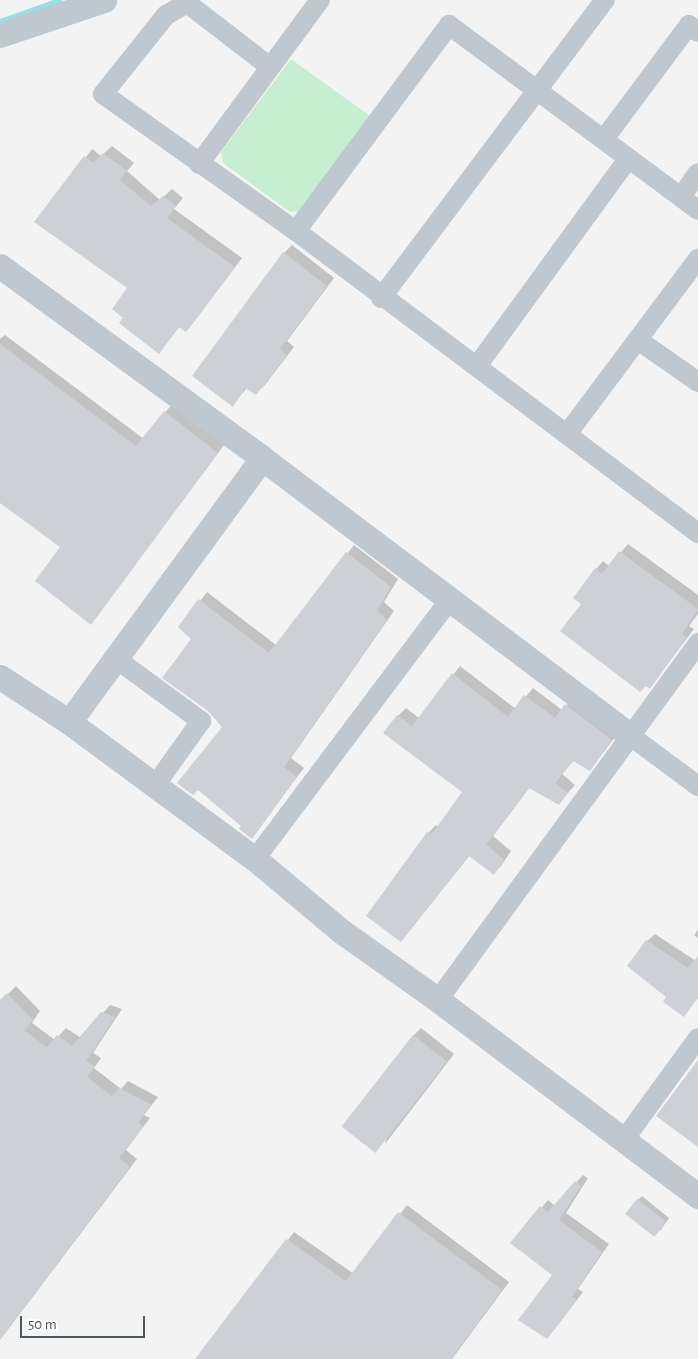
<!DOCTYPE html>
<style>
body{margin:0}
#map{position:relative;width:698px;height:1359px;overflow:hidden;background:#f4f3f3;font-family:"Alegreya Sans",sans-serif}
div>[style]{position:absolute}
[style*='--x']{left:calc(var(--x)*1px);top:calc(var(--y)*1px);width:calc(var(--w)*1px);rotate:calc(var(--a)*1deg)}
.green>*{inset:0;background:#c5efd0}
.shadow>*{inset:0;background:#0003}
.stream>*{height:5px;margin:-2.5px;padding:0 2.5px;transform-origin:2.5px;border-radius:2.5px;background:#94e1e9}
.building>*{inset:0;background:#cdd0d4;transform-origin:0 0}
.minor>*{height:20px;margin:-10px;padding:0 10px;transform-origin:10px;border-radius:10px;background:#bfc8ce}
.tertiary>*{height:25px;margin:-12.5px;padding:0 12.5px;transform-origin:12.5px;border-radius:12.5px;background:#bfc8ce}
span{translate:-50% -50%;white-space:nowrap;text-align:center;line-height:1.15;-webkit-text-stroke:4px #fff;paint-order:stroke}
.scale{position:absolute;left:20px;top:1316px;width:125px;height:22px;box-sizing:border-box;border:2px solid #4b585f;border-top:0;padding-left:6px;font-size:15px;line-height:18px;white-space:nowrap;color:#4b585f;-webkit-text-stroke:4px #fff;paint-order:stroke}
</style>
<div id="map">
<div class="green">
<div style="clip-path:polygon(291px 59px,370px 116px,301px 211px,290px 212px,223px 163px,221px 152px)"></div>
</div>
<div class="shadow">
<div style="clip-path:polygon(112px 146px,134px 163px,127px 171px,160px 200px,172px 189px,183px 198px,174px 209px,242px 258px,193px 323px,186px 331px,180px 326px,159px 352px,125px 318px,129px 288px,36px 221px,92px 149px,101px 156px)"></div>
<div style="clip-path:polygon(292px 245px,334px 278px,287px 341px,294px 347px,264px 386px,256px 393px,247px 388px,232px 405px,284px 253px)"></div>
<div style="clip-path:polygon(5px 335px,144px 439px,172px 404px,224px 445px,91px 624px,62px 546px,0 501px,0 339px)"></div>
<div style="clip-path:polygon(628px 544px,698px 595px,698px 614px,689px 626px,694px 629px,650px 687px,583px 603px,596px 569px,603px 561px,609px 566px)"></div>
<div style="clip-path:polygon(354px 545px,398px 579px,384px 602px,394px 611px,291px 758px,304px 768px,251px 837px,243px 826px,223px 727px,193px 639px,180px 627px,207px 592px,276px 645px)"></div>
<div style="clip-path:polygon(460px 666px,516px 709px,533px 688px,562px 710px,574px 698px,619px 732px,590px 770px,574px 760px,562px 774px,575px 785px,559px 803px,530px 787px,493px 836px,511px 851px,501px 866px,494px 873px,470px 855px,401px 941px,428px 833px,436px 825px,438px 827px,464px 791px,398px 716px,406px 708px,419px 718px)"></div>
<div style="clip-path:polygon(698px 930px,698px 938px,694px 935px)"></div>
<div style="clip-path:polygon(655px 934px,696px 961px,698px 958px,698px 998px,683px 1015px,668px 997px,647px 941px)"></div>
<div style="clip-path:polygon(16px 986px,40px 1011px,32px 1023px,55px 1040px,66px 1028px,81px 1038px,110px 1005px,122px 1009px,93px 1053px,101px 1058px,94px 1068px,121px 1089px,128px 1081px,158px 1097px,144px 1115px,150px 1118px,126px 1150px,137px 1159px,0 1340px,0 1002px)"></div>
<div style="clip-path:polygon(421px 1028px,454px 1054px,385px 1144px,413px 1036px)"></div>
<div style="clip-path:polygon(583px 1175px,588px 1178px,566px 1213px,609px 1244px,578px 1289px,583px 1292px,554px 1330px,554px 1275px,512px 1243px,548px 1200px,555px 1206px)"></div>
<div style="clip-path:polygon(642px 1196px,669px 1218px,660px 1231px,638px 1200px)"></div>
<div style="clip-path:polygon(407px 1205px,509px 1282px,452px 1359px,197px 1359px,294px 1232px,354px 1274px)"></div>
</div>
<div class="stream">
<div style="--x:0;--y:21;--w:63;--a:-19.6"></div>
</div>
<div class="building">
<div style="clip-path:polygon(103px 153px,127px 171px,120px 180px,151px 206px,163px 196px,176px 206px,167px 218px,235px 267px,186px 332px,179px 327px,159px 354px,119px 323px,123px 318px,112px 309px,127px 288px,34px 222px,84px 156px,93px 163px)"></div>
<div style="clip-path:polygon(283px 252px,327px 286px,280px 349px,287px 355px,256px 395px,245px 388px,233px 407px,192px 376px)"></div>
<div style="clip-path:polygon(0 344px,136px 446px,164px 411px,218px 453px,91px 625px,35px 581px,60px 547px,0 503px)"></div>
<div style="clip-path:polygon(619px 551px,698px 609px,682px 634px,687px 637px,650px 689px,646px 686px,640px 692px,560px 631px,581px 604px,573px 598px,595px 568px,602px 574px)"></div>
<div style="clip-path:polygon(346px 552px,391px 587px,377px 610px,387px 620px,284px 767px,297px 777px,252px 839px,239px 829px,241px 826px,198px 790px,193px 795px,177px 783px,222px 727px,208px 711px,162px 678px,191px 639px,178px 627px,198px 599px,269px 653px)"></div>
<div style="clip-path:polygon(452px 673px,508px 717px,524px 695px,555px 718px,565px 704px,612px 740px,590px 771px,573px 761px,555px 783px,568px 793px,559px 805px,529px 788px,486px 844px,504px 860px,494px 875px,469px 856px,401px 942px,366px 916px,427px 832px,431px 835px,462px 792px,383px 733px,397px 715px,412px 726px)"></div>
<div style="clip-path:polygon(646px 940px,688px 968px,698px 956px,698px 997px,684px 1017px,663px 1002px,666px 997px,627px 966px)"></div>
<div style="clip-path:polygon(7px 993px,33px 1020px,25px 1031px,47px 1047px,57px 1035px,72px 1046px,101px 1012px,115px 1017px,86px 1061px,95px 1067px,87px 1077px,112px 1096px,119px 1088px,152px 1105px,138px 1123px,144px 1126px,119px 1158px,130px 1167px,0 1339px,0 1000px)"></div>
<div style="left:413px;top:1035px;width:43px;height:116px;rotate:38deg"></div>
<div style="clip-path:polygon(698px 1060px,698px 1147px,656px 1116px)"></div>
<div style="clip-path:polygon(575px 1181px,581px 1186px,559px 1220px,602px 1252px,572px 1297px,577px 1300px,547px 1339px,518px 1320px,552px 1275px,510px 1243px,540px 1206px,548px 1212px)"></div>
<div style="left:637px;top:1199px;width:37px;height:19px;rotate:38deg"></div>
<div style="clip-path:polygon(398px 1212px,502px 1290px,451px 1359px,195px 1359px,286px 1239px,346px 1281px)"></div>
</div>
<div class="minor">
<div style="--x:270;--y:67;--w:105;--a:-142.4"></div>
<div style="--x:187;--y:3;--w:24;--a:150"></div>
<div style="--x:166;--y:15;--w:101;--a:128.6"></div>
<div style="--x:103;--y:94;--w:237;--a:35.4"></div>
<div style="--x:296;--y:231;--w:503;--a:36.92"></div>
<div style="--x:604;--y:139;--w:142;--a:-53.3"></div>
<div style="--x:689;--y:25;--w:11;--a:38"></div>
<div style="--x:199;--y:164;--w:204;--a:-53.6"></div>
<div style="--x:681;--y:197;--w:29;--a:-55"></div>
<div style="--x:296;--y:231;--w:257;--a:-53.4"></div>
<div style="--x:449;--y:25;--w:310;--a:36.6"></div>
<div style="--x:381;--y:298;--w:373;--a:-53.1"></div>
<div style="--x:638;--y:340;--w:73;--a:35"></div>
<div style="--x:477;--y:366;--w:256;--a:-53.9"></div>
<div style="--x:567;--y:434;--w:219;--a:-53.2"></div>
<div style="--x:115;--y:658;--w:107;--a:36.2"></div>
<div style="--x:201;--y:721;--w:81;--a:125.5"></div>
<div style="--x:632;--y:737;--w:82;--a:36.6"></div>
<div style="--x:255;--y:859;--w:323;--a:-53.1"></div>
<div style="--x:438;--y:1000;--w:442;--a:-53.9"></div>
<div style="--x:623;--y:1141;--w:127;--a:-53.9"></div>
</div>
<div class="tertiary">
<div style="--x:0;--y:35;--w:110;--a:-18.6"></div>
<div style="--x:0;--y:266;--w:325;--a:36.2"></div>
<div style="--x:262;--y:458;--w:463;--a:37"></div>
<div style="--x:0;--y:677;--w:82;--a:33.1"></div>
<div style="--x:69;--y:722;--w:231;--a:36.4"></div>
<div style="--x:255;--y:859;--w:112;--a:39.9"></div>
<div style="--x:341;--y:931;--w:119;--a:35.4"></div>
<div style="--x:438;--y:1000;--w:326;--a:37"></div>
<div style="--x:69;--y:722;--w:327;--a:-53.8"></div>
</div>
<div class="scale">50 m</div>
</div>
